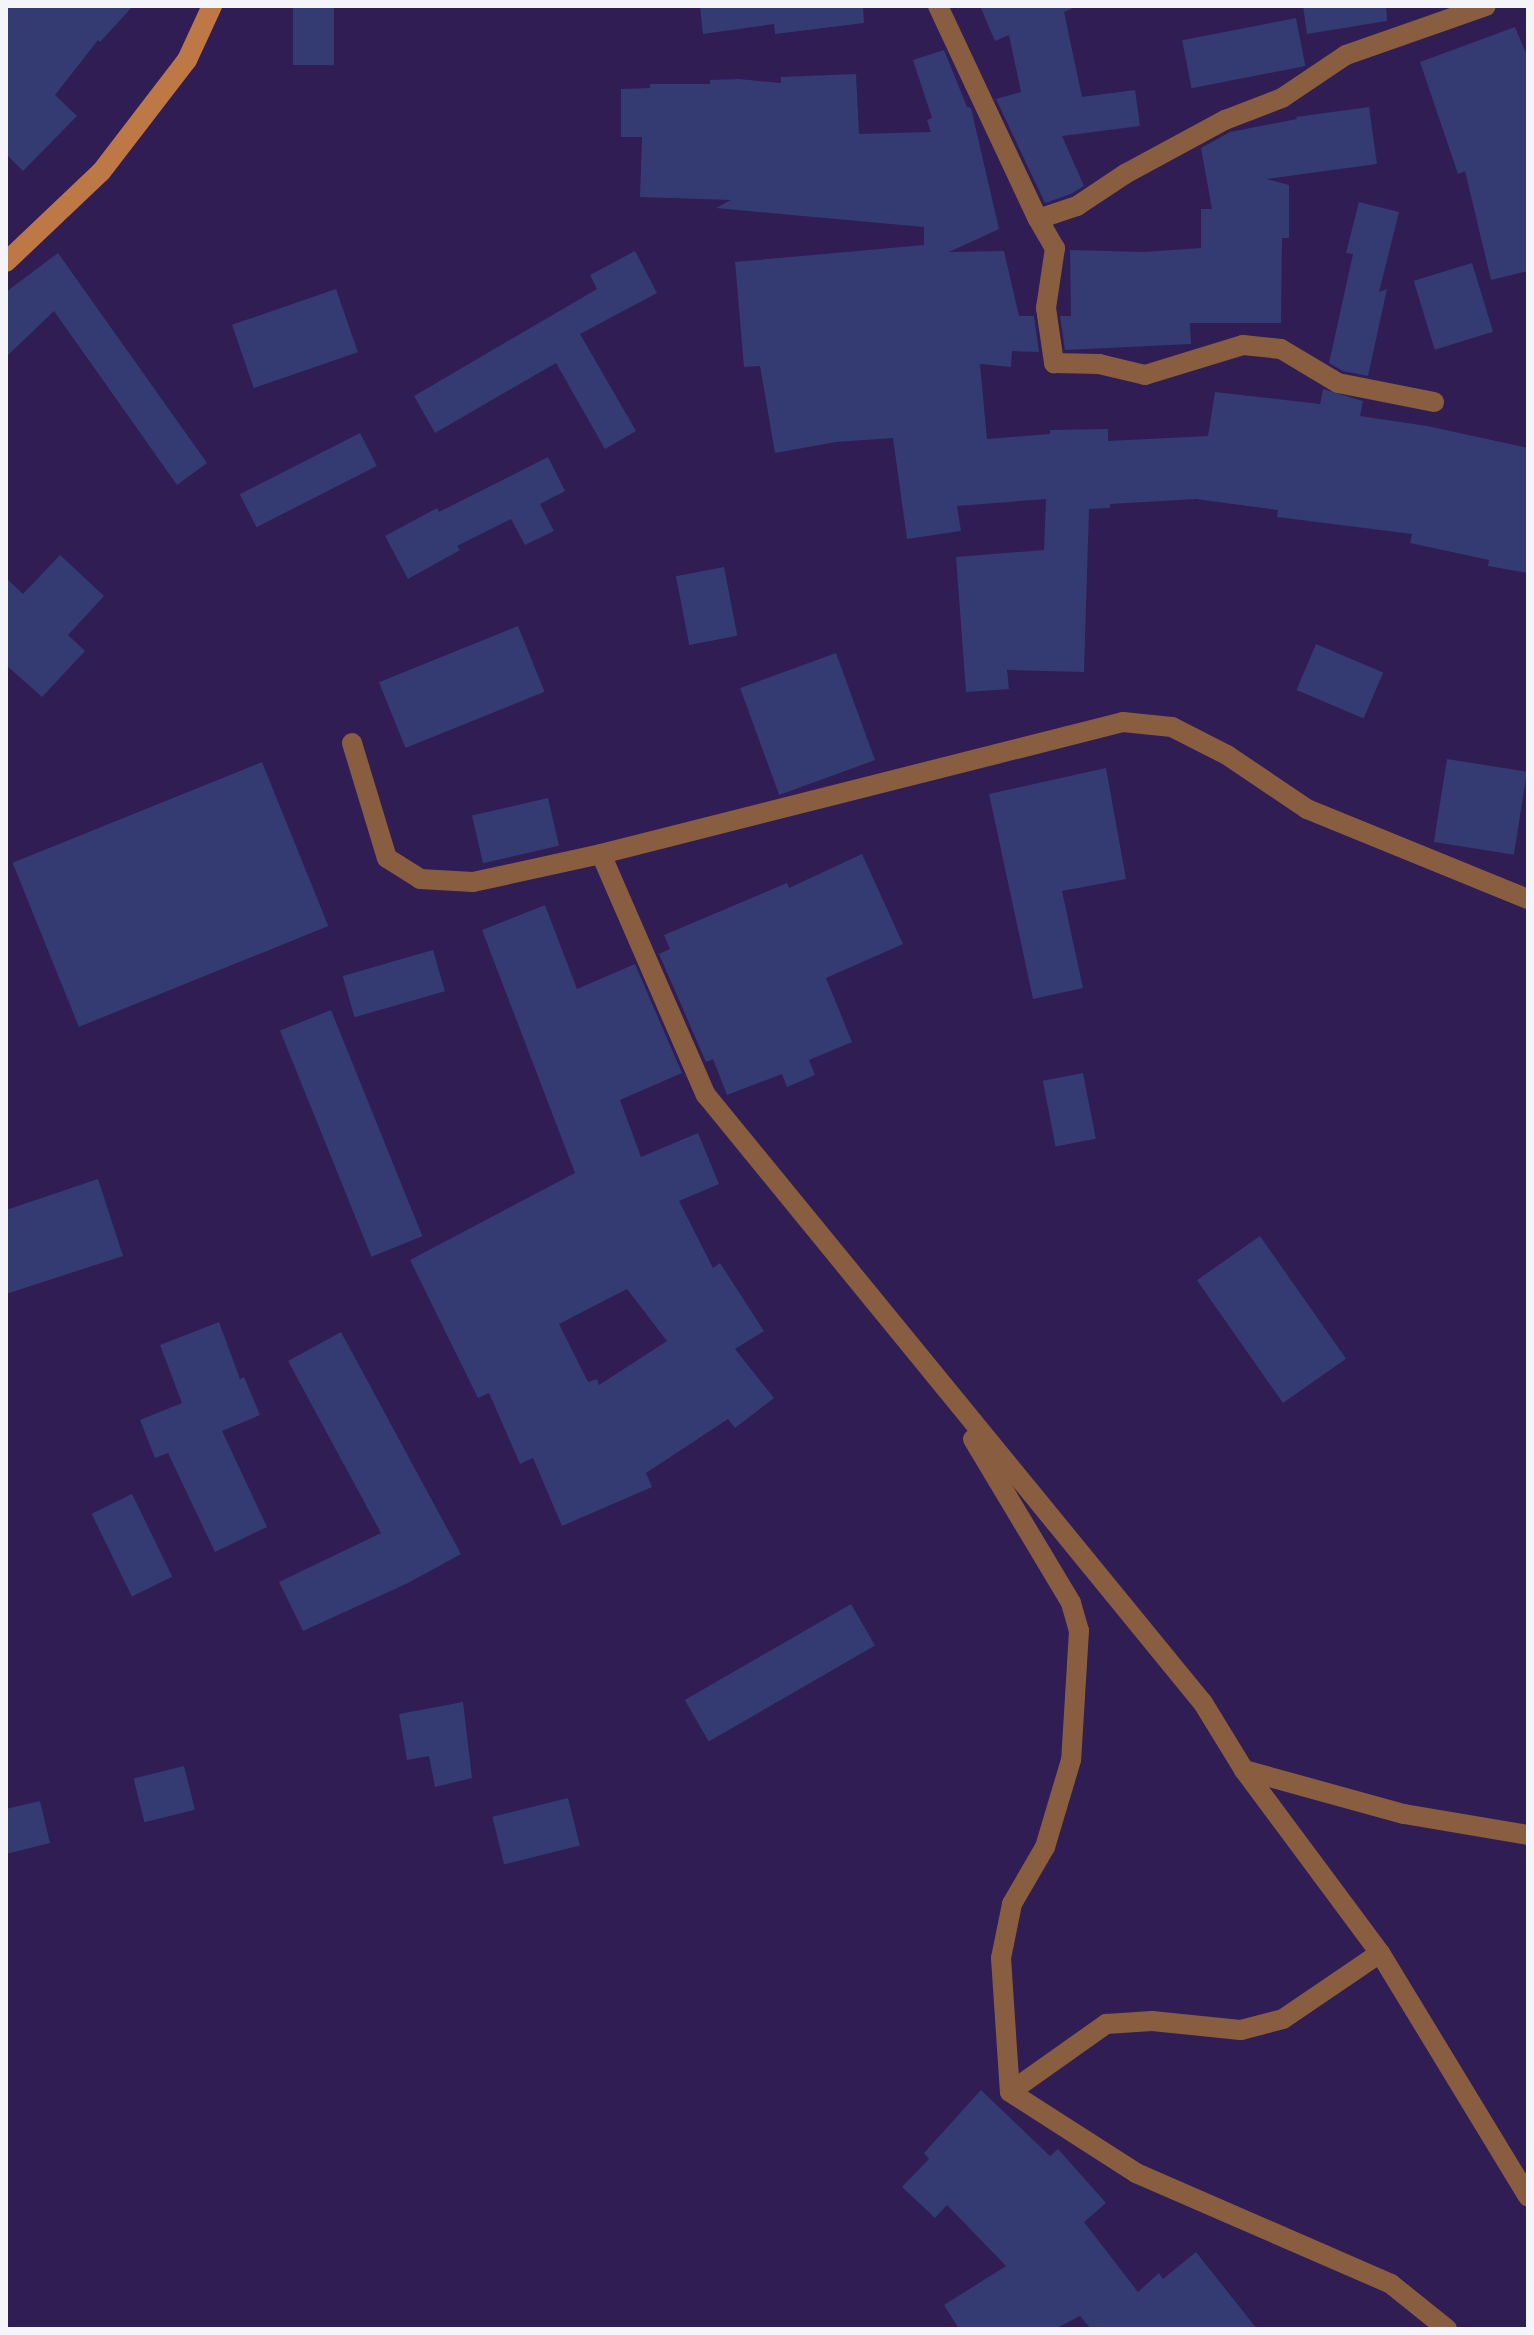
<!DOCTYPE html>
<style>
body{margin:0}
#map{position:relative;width:1534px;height:2335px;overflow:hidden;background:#2f1d53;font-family:"Space Grotesk",sans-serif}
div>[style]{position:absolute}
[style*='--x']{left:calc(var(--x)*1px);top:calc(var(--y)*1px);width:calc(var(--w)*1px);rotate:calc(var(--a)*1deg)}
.building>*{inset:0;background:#333b72;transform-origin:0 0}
.street>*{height:20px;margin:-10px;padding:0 10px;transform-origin:10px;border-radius:10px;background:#895d3f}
.secondary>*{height:20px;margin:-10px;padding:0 10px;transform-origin:10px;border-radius:10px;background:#be7846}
span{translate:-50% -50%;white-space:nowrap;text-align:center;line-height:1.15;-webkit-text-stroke:6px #2f1d53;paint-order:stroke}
.frame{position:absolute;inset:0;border:8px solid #f5f4fb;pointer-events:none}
</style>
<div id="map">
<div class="building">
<div style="clip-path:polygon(6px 6px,133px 6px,100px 42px,98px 40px,55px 95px,77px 116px,23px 171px,6px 154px)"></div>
<div style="left:293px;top:6px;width:41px;height:59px"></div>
<div style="clip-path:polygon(700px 6px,863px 6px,864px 23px,775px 34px,774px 24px,703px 34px)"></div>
<div style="clip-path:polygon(980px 6px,1078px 6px,1064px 12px,1082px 97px,1135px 90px,1140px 126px,1062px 136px,1084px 186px,1071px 194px,1045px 203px,996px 99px,1021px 92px,1009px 35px,995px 41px)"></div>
<div style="clip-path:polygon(1303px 6px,1386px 6px,1387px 21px,1307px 34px)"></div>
<div style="left:1296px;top:18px;width:49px;height:116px;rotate:79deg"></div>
<div style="clip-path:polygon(1515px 27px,1528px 58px,1528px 271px,1491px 280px,1465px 171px,1458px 174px,1420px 62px)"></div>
<div style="clip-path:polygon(944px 50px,967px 107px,971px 108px,999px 229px,949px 252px,1004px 251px,1019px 316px,1034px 316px,1039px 352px,1012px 351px,1011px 367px,980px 364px,987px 439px,1050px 434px,1050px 430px,1108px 429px,1108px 441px,1208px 436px,1215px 392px,1320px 404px,1323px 389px,1363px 401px,1360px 416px,1427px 426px,1528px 448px,1528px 573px,1488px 566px,1489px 560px,1410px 543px,1412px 534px,1277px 517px,1278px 510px,1196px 499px,1110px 504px,1110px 508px,1089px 509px,1084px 672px,1007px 670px,1009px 689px,966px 692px,956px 557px,1044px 550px,1046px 499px,957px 506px,961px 531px,907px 539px,893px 438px,836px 442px,775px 453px,760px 366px,744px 367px,735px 262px,924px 245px,924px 227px,716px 208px,731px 200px,640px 197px,642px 137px,621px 137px,621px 89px,650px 88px,650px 84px,710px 84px,710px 80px,739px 79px,781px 83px,781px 77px,856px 74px,859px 134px,931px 132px,927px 120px,932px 118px,913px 60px)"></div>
<div style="clip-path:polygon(1369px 107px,1377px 164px,1266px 179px,1289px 185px,1289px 238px,1282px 238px,1281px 323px,1190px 323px,1191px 344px,1065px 350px,1060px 316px,1071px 316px,1070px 250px,1144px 252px,1201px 248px,1201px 209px,1212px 209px,1201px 148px,1230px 132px,1297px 119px,1296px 117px)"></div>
<div style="clip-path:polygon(1359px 202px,1399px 212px,1379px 292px,1387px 289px,1368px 376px,1343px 371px,1329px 363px,1353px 254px,1346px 253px)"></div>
<div style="clip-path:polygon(635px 251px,657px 293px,580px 334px,636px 431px,605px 449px,556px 363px,435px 433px,414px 396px,597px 289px,590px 275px)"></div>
<div style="clip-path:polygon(58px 253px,207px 463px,177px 485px,54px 311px,6px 357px,6px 292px)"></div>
<div style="left:1472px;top:263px;width:72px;height:61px;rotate:73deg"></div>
<div style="left:336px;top:289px;width:67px;height:110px;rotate:71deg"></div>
<div style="left:360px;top:433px;width:37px;height:135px;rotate:63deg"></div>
<div style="clip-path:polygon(548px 457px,565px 491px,540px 504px,554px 531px,525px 545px,511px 519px,457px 546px,460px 550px,408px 579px,385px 536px,437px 508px,439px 512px)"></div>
<div style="clip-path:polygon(60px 555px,104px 596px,68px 635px,85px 651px,42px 697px,6px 665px,6px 578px,23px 594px)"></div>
<div style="left:724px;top:567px;width:70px;height:49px;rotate:79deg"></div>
<div style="left:518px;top:626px;width:71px;height:150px;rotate:68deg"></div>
<div style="left:1316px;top:644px;width:73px;height:50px;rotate:23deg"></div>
<div style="left:836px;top:653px;width:114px;height:102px;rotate:70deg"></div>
<div style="left:1447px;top:759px;width:81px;height:84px;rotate:9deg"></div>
<div style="left:262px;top:762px;width:177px;height:269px;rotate:68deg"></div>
<div style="clip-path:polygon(1106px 768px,1126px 879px,1062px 891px,1083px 988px,1033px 999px,989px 794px)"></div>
<div style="left:548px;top:798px;width:49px;height:78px;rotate:77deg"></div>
<div style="clip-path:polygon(862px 854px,903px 944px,826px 978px,852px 1042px,809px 1060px,815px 1075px,787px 1087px,782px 1074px,727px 1095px,713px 1059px,706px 1062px,659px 954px,670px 949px,664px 935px,787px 883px,789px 888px)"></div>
<div style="clip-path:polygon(evenodd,545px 905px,577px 989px,635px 964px,682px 1073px,620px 1100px,641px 1157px,698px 1133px,719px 1184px,679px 1201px,713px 1268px,720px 1263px,764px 1331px,735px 1349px,774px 1398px,735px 1428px,728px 1419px,646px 1473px,652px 1487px,562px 1526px,533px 1458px,520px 1464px,489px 1393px,478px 1398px,410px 1260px,575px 1173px,482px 930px,545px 905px,627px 1289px,667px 1341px,599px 1385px,597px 1379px,588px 1382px,559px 1324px,627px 1289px)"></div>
<div style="left:433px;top:950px;width:43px;height:94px;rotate:74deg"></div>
<div style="left:331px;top:1010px;width:244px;height:55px;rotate:68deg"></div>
<div style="left:1083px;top:1073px;width:67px;height:41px;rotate:79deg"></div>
<div style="clip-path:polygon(98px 1179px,123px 1256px,6px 1294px,6px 1210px)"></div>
<div style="left:1260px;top:1236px;width:150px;height:77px;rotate:55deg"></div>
<div style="clip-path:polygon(219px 1322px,240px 1379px,244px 1377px,260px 1415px,222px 1431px,267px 1527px,215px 1552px,168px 1453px,155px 1458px,140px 1420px,182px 1403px,160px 1345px)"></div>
<div style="clip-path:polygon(341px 1332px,461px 1554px,408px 1583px,303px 1631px,279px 1582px,381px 1533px,288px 1361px)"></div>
<div style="left:132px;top:1494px;width:92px;height:45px;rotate:64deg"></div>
<div style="left:851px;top:1604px;width:48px;height:192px;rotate:60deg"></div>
<div style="clip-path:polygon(463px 1702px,472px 1778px,435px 1787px,429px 1756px,407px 1760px,399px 1714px)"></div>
<div style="left:184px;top:1766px;width:45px;height:52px;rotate:76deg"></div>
<div style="left:568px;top:1798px;width:49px;height:78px;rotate:76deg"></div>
<div style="clip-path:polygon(40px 1801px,50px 1843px,6px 1854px,6px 1809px)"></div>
<div style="clip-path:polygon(981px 2090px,1050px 2156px,1058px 2149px,1106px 2203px,1084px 2222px,1138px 2292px,1159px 2273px,1163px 2279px,1196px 2252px,1257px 2329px,1091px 2329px,1080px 2316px,1055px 2329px,959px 2329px,944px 2305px,1006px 2266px,947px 2205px,935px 2218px,902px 2187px,929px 2159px,924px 2153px)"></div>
</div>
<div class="street">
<div style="--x:938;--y:6;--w:235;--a:64.9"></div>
<div style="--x:1038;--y:219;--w:34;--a:60"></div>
<div style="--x:1055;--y:248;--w:61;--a:98.5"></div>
<div style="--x:1046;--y:308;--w:56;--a:81.7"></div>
<div style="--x:1054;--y:363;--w:45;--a:1.3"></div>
<div style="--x:1099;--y:364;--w:47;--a:13.4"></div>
<div style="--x:1145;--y:375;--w:102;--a:-17"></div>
<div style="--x:1243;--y:345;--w:38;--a:6"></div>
<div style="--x:1281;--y:349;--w:66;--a:30.8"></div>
<div style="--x:1338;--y:383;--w:98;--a:11.2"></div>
<div style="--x:1038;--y:219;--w:41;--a:-18.4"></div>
<div style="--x:1077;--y:206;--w:58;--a:-33.7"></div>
<div style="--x:1125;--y:174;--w:114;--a:-28.4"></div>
<div style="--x:1225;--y:120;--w:61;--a:-21.1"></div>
<div style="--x:1282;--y:98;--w:77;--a:-33.9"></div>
<div style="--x:1346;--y:55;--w:148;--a:-19.3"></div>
<div style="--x:352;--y:743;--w:120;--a:73.1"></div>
<div style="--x:387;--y:858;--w:39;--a:32"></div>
<div style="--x:420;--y:879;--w:53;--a:3.2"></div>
<div style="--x:473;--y:882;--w:131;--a:-12.3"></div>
<div style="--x:601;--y:854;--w:538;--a:-14.19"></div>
<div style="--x:1123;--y:722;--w:49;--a:5.8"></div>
<div style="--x:1172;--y:727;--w:62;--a:27"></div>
<div style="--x:1227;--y:755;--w:97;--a:34"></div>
<div style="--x:1307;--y:809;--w:239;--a:22.2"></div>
<div style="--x:601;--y:854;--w:263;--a:66.5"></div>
<div style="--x:706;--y:1095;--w:785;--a:50.74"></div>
<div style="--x:1203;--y:1703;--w:79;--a:58.5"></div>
<div style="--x:1244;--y:1770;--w:228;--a:53.4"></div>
<div style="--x:1380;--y:1953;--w:285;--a:58.7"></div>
<div style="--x:973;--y:1439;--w:191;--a:59.1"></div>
<div style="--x:1071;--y:1603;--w:29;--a:74"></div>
<div style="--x:1079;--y:1631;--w:129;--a:93.5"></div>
<div style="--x:1071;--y:1760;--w:91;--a:106.6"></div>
<div style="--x:1045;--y:1847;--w:66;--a:120.1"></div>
<div style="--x:1012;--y:1904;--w:55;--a:101.5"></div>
<div style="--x:1001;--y:1958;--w:134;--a:86.2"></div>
<div style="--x:1244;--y:1770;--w:166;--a:15.4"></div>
<div style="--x:1404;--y:1814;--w:126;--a:9.6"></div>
<div style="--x:1010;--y:2092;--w:150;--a:32.7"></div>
<div style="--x:1136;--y:2173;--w:278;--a:23.5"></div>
<div style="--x:1391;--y:2284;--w:72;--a:38.8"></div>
<div style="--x:1010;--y:2092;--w:118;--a:-35.3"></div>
<div style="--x:1106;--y:2024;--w:46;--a:-3.7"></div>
<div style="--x:1152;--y:2021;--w:89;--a:5.8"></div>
<div style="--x:1241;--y:2030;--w:43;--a:-14.7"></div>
<div style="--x:1283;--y:2019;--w:117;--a:-34.2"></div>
</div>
<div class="secondary">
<div style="--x:6;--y:262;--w:131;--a:-43.5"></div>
<div style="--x:101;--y:172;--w:141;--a:-52.5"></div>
<div style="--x:187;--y:60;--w:60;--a:-65.2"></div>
</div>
<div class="frame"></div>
</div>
